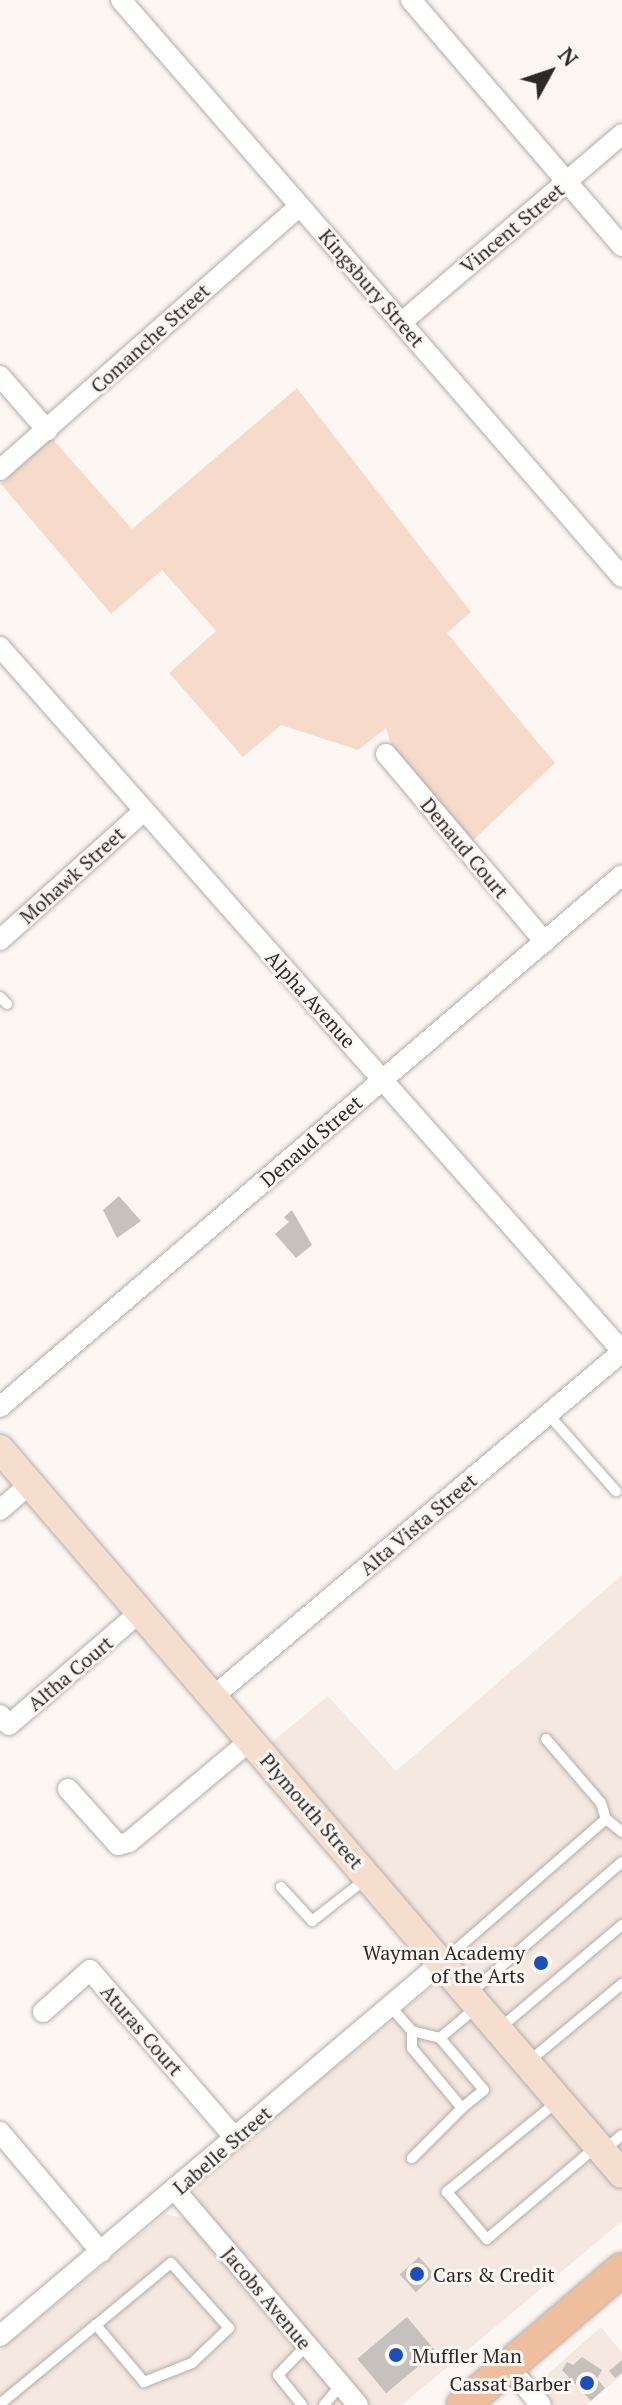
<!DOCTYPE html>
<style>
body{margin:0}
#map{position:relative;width:622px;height:2405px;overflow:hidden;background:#fdf7f3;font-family:"PT Serif",serif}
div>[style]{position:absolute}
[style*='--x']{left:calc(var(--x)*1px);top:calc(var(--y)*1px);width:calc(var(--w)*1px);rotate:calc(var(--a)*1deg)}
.built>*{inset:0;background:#f5e8e0}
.green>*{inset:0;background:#f6dbcb}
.building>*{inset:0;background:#c7c1be;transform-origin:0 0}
.roads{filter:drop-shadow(0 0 2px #b3adaa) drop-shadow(0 0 2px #b3adaa)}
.lane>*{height:10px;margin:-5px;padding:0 5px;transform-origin:5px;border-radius:5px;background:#fff}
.street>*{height:20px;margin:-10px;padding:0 10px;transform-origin:10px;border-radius:10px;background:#fff}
.secondary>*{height:28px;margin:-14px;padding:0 14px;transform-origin:14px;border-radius:14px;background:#f6decf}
.primary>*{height:32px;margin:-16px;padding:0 16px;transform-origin:16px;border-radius:16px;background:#eebe9e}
.dots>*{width:22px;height:22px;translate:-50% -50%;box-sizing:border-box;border:4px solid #fdf7f3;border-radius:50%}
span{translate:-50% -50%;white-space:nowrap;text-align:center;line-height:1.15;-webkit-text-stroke:6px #fdf7f3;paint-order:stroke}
.street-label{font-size:20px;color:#2c2a29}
.poi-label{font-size:20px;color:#2c2a29}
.right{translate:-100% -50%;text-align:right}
.left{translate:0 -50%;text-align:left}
.north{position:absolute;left:510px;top:32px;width:80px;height:80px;-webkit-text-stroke:6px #fdf7f3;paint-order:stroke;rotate:50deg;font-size:22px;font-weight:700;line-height:32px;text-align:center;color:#2c2a29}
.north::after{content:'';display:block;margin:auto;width:28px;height:36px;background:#2c2a29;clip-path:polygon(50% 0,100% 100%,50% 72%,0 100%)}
</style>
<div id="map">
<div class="built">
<div style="clip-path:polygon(622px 1575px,622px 2155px,272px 1742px,328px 1696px,396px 1771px)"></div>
<div style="clip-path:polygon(439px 1981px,617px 2181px,622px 2188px,622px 2221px,402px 2405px,365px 2405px,193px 2196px,193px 2186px)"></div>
<div style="clip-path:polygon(165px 2214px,188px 2219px,345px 2405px,0 2405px,0 2350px)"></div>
<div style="clip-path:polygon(601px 2327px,622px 2353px,622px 2375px,586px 2405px,552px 2405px,541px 2380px)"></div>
</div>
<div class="green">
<div style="clip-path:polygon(297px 388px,471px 612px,447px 633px,555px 763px,469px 844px,392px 748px,386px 728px,358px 750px,281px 725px,243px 757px,169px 673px,216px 631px,162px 570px,111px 614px,1px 484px,50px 436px,132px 529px)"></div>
</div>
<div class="building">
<div style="clip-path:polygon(119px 1196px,141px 1221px,117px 1238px,103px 1210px)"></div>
<div style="clip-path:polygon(292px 1210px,312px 1245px,296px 1258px,275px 1234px,289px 1222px,284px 1217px)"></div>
<div style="left:419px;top:2257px;width:24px;height:26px;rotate:48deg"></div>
<div style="left:407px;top:2317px;width:45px;height:65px;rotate:50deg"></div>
<div style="clip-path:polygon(582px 2357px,602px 2370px,597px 2379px,605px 2388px,591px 2401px,562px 2370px,567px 2362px,573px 2365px)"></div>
<div style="clip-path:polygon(622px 2360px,622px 2373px,615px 2378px,609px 2371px)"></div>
</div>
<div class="roads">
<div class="lane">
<div style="--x:0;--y:997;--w:10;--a:45"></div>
<div style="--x:548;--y:1414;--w:103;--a:48.6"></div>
<div style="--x:546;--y:1739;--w:84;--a:49.3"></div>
<div style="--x:601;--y:1803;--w:17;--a:73"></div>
<div style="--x:281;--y:1887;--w:46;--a:47.6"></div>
<div style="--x:312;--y:1921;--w:70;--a:-38"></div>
<div style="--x:442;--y:1962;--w:218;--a:-41.1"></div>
<div style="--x:606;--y:1819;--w:21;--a:39"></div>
<div style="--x:469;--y:1994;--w:202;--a:-40.8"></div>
<div style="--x:391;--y:2007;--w:32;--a:49"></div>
<div style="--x:412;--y:2031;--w:29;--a:14"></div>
<div style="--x:440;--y:2038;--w:48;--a:-40"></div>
<div style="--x:500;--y:2028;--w:160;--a:-40.2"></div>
<div style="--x:412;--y:2031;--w:17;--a:90"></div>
<div style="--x:412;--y:2048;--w:78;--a:50.2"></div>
<div style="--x:462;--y:2108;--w:71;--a:135"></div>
<div style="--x:440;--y:2038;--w:68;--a:49.8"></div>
<div style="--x:484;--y:2090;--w:28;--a:141"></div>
<div style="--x:528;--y:2062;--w:122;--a:-39.7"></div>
<div style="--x:558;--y:2101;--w:144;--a:140.7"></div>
<div style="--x:447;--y:2192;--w:62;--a:49.6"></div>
<div style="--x:487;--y:2239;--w:143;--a:-40.2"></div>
<div style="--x:604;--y:2150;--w:23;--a:-40"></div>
<div style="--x:0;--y:2404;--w:124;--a:-39.5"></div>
<div style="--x:96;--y:2325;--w:97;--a:-39.6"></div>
<div style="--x:171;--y:2263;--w:87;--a:48.3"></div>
<div style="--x:229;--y:2328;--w:51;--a:136.6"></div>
<div style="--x:192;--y:2363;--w:52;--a:158.4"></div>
<div style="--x:144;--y:2382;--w:75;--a:-130.1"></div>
<div style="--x:302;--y:2405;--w:38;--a:-129"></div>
<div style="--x:278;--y:2375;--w:42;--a:-46"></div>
<div style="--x:324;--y:2405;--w:26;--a:-50"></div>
</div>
<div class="street">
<div style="--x:121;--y:0;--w:764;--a:49.03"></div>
<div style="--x:411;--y:0;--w:324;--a:49.4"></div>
<div style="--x:402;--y:322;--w:289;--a:-40.5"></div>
<div style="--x:0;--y:376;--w:72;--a:49"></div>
<div style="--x:0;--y:470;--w:399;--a:-41.4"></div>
<div style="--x:0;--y:647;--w:939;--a:48.54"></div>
<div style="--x:386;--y:754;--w:246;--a:49.8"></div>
<div style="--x:0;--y:940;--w:193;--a:-41.9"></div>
<div style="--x:0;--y:1407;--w:818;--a:-40.54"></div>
<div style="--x:0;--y:1510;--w:40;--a:-41"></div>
<div style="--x:214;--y:1696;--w:534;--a:-40.14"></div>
<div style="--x:0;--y:1715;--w:13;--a:48"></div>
<div style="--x:9;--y:1725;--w:173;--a:-40.8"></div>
<div style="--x:68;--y:1789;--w:75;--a:48.2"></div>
<div style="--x:118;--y:1845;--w:11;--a:-15"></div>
<div style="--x:129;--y:1842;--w:159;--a:-39.9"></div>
<div style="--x:43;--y:2012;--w:63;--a:-41.8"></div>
<div style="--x:90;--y:1970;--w:222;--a:49.2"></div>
<div style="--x:0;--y:2132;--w:157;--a:49.9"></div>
<div style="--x:175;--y:2190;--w:282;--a:49.6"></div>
<div style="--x:0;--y:2336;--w:579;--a:-40.24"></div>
<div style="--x:508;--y:2366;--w:51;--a:49.8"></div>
</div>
<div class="secondary">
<div style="--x:0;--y:1449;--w:955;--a:49.37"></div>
</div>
<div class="primary">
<div style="--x:463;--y:2405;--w:209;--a:-40.5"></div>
</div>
</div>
<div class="dots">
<div style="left:541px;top:1963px;background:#1d4fbc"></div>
<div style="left:417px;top:2274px;background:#1d4fbc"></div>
<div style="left:396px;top:2355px;background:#1d4fbc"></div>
<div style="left:587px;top:2383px;background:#1d4fbc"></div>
</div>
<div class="street-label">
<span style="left:512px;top:228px;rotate:-40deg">Vincent Street</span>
<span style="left:372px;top:288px;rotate:49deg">Kingsbury Street</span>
<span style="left:150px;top:338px;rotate:-42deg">Comanche Street</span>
<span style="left:465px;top:848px;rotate:50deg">Denaud Court</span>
<span style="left:72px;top:875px;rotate:-42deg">Mohawk Street</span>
<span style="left:311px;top:999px;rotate:48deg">Alpha Avenue</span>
<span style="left:311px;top:1141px;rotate:-41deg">Denaud Street</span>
<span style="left:418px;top:1524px;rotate:-40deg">Alta Vista Street</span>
<span style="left:70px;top:1673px;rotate:-40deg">Altha Court</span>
<span style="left:312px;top:1811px;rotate:49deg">Plymouth Street</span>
<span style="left:142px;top:2030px;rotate:49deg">Aturas Court</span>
<span style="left:222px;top:2150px;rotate:-41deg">Labelle Street</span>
<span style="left:267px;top:2298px;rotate:50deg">Jacobs Avenue</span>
</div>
<div class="poi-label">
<span class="right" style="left:525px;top:1964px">Wayman Academy<br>of the Arts</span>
<span class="left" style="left:433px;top:2274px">Cars &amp; Credit</span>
<span class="left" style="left:412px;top:2355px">Muffler Man</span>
<span class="right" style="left:571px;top:2383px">Cassat Barber</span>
</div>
<div class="north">N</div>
</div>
